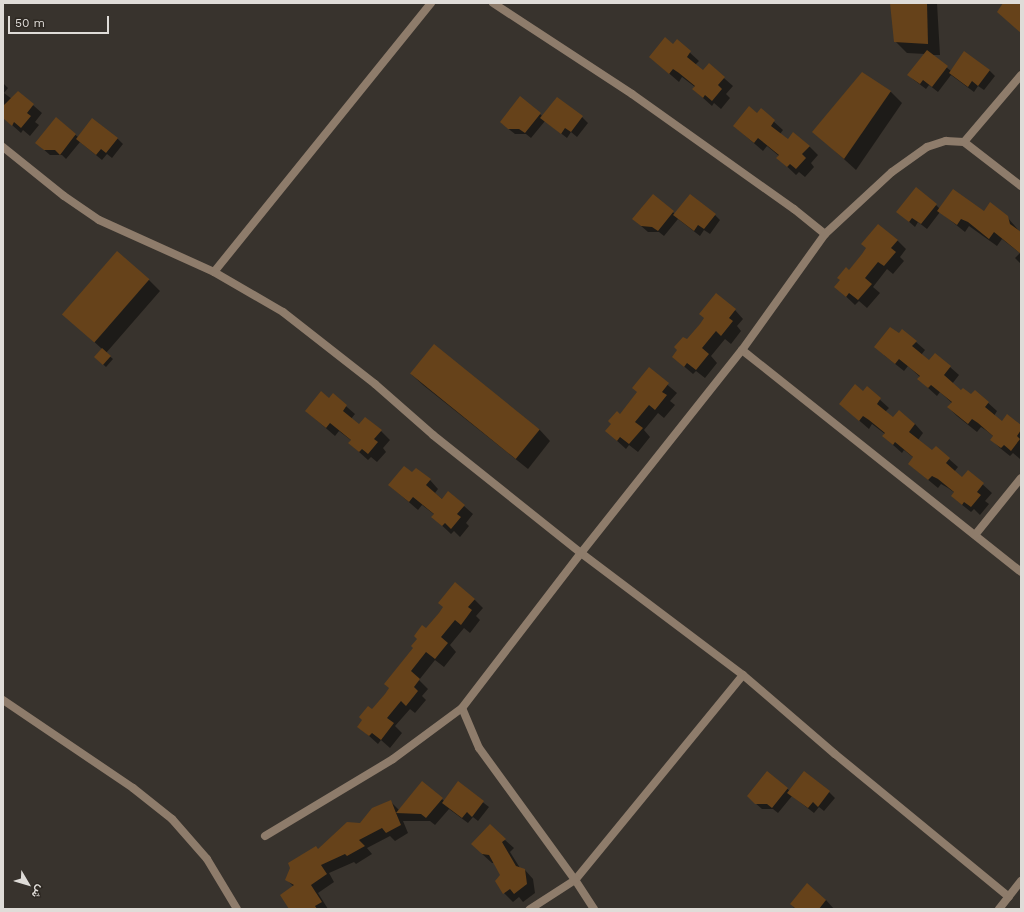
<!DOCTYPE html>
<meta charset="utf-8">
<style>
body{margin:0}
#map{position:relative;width:1024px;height:912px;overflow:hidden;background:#38332d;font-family:"Work Sans",Vazirmatn,sans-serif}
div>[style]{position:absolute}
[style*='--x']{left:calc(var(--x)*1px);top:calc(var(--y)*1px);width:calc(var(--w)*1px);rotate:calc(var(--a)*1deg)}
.shadow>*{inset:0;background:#0007}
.building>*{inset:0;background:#66421a;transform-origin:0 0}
.minor>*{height:8px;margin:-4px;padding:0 4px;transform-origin:4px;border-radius:4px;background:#8e7c6b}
.tertiary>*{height:8px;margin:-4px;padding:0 4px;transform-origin:4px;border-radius:4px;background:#8e7c6b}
span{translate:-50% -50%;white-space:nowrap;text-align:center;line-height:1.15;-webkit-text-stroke:3.5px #2e2923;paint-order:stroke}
.frame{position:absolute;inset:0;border:4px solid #dfdcd8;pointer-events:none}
.north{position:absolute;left:8px;top:864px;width:40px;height:40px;-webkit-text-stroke:3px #2e2923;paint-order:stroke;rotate:128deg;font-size:11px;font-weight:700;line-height:16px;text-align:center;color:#dfdcd8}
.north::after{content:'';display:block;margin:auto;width:14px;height:18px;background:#dfdcd8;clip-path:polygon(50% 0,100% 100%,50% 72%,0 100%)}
.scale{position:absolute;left:8px;top:16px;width:101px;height:18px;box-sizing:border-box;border:2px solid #dfdcd8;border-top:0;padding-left:5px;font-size:12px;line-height:14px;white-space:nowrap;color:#dfdcd8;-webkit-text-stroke:3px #2e2923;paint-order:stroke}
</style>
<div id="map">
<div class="shadow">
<div style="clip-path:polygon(891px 3px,937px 3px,940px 55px,931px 55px,951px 71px,989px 70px,995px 76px,984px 90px,978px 86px,974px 92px,951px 75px,938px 92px,929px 85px,926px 89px,914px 80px,909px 75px,925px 54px,907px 53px,895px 41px)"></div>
<div style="clip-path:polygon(677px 41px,699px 61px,695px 65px,703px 72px,709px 65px,733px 86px,726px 94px,730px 98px,721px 109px,714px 103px,712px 106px,693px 89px,695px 87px,682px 77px,679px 82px,650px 57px,673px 45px)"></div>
<div style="clip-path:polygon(3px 83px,8px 88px,4px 93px,12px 99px,18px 92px,42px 113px,35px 122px,39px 125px,30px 136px,23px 130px,21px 133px,3px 117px)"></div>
<div style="clip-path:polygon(890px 91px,902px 103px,856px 170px,814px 132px)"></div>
<div style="clip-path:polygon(761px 110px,783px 130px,780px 134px,788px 141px,809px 146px,818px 155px,811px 163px,814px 167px,805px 177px,799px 172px,796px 175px,778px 158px,779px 156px,767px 146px,763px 151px,734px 126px,757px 114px)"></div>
<div style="clip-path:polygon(540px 114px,543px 117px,582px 117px,588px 123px,577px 137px,571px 132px,567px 138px,545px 121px,531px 138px,526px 134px,515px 134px,506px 127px)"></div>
<div style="clip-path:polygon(56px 119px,78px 137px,117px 138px,123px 144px,112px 158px,107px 154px,102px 160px,80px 142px,66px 159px,62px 155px,50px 155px,42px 148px)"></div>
<div style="clip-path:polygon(653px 195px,675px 214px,715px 215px,720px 220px,710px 234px,704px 230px,700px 236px,678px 219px,664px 236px,659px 232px,648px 232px,633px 219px)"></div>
<div style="clip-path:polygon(936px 205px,940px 209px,984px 212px,1007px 217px,1021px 233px,1021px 264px,1015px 258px,1020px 253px,1002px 239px,997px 246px,969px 226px,965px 232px,940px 212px,927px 229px,918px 222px,915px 227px,898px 212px)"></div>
<div style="clip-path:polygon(897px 240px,906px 249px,900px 257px,904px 261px,893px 274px,887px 269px,873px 287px,880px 293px,867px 308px,859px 301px,855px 305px,836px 287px,867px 249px)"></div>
<div style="clip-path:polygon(148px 279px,160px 291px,106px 353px,113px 359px,106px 367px,95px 357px,102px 349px,64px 314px)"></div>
<div style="clip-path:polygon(735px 310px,743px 319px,737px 326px,741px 331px,731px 344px,725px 339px,711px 356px,717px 363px,705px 378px,696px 371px,693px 374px,673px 357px,687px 341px)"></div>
<div style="clip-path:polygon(899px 335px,916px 342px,925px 350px,921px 355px,929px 361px,950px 367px,959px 375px,952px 384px,962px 391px,972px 396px,975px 391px,997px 411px,994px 416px,1002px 422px,1021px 426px,1020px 459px,1013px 453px,1010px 456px,1000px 448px,992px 440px,994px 437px,987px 431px,981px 427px,977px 432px,957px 416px,948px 407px,952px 403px,940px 392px,937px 396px,927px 387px,920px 377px,908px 366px,904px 371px,884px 355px)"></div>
<div style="clip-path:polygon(649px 369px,677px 393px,670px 401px,675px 405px,664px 418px,658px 413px,644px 430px,650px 437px,638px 452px,629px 445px,626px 449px,615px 439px,620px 415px,638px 392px)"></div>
<div style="clip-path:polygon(411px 374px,539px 429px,550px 441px,528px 469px,423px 385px)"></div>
<div style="clip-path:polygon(867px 388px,889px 408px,885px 412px,893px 419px,915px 424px,923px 433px,918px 440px,932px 452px,949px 459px,958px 467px,954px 472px,962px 478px,968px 471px,992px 493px,985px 501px,989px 504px,980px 515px,974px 509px,971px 512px,961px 504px,952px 496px,955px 493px,948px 488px,941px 484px,938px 488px,909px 464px,914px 458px,904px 450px,902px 453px,883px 436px,885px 434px,872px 424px,869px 429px,840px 404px,863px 392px)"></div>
<div style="clip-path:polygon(333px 395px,355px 414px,351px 419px,360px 426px,381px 431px,390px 440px,383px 448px,386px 452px,377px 462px,371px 457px,368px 460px,349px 443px,352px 441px,339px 431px,335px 436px,306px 411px,329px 399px)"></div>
<div style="clip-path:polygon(412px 473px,430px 480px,438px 489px,435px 493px,443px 500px,464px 506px,473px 514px,466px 523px,469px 526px,460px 537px,454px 531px,451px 534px,433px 517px,435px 515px,422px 505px,418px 510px,389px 485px)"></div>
<div style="clip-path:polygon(474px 599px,483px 608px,476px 616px,480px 620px,470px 633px,464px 628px,450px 645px,456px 652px,444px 667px,435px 660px,419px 680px,428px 689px,422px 696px,426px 700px,415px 713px,410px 709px,395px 726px,402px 733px,390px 748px,381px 740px,378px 744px,358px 726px,386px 694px,426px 630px)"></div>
<div style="clip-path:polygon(767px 772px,790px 791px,829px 792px,835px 798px,824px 811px,819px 807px,814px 813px,792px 796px,778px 813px,773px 809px,762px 809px,754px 802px)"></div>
<div style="clip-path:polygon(458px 783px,489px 807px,478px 821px,473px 817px,468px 823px,449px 809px,435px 825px,430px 821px,403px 821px,408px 833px,395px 841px,390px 836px,367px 848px,372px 854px,356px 864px,354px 862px,329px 873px,334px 882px,318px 893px,328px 909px,290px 909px,294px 887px,287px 880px,319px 850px,361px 824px,390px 801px,399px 810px,442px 799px,444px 801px)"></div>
<div style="clip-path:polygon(505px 840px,514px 848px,510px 852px,520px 868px,525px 870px,533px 879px,535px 893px,523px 902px,519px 897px,513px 902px,504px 893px,501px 875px,494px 863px,492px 863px,481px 853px)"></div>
<div style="clip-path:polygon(826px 900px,834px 909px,795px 909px,791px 904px)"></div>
</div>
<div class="building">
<div style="clip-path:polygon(890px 3px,927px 3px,928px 44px,894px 42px)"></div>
<div style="clip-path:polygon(1003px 3px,1021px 3px,1021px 33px,997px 12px)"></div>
<div style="clip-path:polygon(665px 37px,673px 44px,677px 39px,691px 51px,687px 57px,703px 70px,709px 63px,725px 77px,718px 85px,722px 89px,712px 101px,705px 95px,703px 98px,692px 89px,695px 86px,679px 73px,673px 69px,669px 74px,649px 57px)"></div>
<div style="clip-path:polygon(927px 50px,948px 66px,932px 87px,923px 80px,920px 84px,907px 75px)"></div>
<div style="clip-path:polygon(964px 51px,990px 70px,978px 86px,972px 81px,968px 87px,949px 73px)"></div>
<div style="clip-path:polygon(862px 72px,891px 91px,844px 159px,812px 132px)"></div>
<div style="clip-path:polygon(18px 91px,34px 104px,27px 113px,31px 116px,21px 128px,14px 122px,12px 126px,3px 118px,3px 106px)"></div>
<div style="clip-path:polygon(520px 96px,541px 113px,525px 133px,519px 129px,508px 129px,500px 122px)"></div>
<div style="clip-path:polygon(557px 97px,583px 116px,571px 132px,565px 128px,561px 134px,540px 118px)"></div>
<div style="clip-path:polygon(749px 106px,757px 113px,761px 108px,775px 120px,771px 126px,788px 139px,793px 132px,810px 146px,802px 154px,806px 158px,796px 169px,790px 164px,787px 167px,776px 158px,779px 155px,758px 138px,754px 143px,733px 126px)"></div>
<div style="clip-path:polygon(56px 117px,76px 134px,60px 155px,55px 150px,44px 150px,35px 143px)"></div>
<div style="clip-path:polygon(92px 118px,118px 138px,106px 153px,101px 149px,96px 155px,76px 139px)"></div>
<div style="clip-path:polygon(916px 187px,937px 204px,921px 224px,912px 218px,909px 222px,896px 212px)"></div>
<div style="clip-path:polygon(953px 189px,984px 211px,990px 202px,1008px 216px,1010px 224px,1021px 232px,1021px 254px,994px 232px,989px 239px,968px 222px,961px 219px,957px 225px,937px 211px)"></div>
<div style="clip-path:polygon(653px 194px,674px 211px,658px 231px,652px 227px,641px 226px,632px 219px)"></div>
<div style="clip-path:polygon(690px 194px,716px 214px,704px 229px,698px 225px,694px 231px,673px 215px)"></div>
<div style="clip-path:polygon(878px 224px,898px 240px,891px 248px,896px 252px,884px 266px,878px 262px,865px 278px,872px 284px,858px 300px,849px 293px,846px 297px,834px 287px,840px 280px,837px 278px,846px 267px,849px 270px,862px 254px,866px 248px,861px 244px)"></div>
<div style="left:117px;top:251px;width:43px;height:84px;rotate:41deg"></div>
<div style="clip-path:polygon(716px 293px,736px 309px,729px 318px,733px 321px,721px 336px,716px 331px,702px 348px,709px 354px,696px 370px,687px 363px,684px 367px,672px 357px,677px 350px,674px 347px,683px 337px,687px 339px,700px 324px,704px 318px,699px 314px)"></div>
<div style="clip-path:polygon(890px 327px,899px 333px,902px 329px,917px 341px,912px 346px,929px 360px,935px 353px,951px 366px,944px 375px,961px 390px,963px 388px,971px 394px,975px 390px,989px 402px,985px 407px,1002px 421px,1007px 414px,1021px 425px,1021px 430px,1017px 436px,1020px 439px,1011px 451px,1004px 445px,1001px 448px,990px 440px,993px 436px,978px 423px,972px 419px,968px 424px,947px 407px,952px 402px,931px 385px,928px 388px,917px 379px,920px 376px,899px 359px,895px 364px,874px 347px)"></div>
<div style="left:434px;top:344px;width:136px;height:38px;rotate:39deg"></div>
<div style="left:102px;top:348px;width:12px;height:12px;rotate:42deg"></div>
<div style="clip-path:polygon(649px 367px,669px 383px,662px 392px,667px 395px,655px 410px,649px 405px,635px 422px,643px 428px,629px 444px,620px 437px,617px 441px,605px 431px,611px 424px,608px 421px,617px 411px,620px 414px,637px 392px,632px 388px)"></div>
<div style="clip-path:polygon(855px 384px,863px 391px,867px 386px,881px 398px,877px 404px,893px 417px,899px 410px,915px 424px,909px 432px,932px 450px,936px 446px,950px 458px,946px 463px,962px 477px,968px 470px,984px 483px,977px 492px,981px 495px,971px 507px,964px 502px,962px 505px,951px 496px,954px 492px,938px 479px,932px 476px,928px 480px,908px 464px,913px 457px,895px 442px,893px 445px,882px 436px,885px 433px,869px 420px,863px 416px,859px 421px,839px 404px)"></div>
<div style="clip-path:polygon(321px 391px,329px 398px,333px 393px,347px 405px,343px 411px,359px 424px,365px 417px,382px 430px,374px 439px,378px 442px,368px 454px,362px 449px,359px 452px,348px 443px,351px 440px,330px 423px,326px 428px,305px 411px)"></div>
<div style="clip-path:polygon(404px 466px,412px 472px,416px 468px,431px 479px,426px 485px,442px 499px,448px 491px,465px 505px,457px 514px,461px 517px,451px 529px,445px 523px,442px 526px,431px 517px,434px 514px,413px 497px,409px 502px,388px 485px)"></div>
<div style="clip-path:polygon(455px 582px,475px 599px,468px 607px,472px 610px,461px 625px,455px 620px,441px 637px,448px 643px,435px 659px,426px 652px,411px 671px,420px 679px,414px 687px,418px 691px,406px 706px,401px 701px,387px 718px,394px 723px,381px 740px,372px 733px,369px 736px,357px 727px,362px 720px,359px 717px,368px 706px,372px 709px,385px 694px,389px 688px,384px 684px,413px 648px,411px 646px,417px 639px,414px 636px,422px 625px,426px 628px,439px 613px,443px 607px,438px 603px)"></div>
<div style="clip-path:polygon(767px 771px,788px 788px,772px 808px,767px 804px,755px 804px,747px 796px)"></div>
<div style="clip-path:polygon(804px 771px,830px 791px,818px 807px,813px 802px,808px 808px,787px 793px)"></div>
<div style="clip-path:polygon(422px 781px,443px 798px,426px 818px,421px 814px,396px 813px,401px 825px,386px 833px,382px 828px,359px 840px,365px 846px,347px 856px,345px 854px,321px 865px,327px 874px,311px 885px,322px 902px,315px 906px,317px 909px,289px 909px,280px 895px,294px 885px,285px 880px,290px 868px,288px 863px,316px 846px,318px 849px,347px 822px,360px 823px,372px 808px,391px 800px,396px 813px)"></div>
<div style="clip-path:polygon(458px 781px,484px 801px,472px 817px,467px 812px,462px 818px,442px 803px)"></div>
<div style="clip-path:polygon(490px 824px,506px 839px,502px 842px,516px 866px,525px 869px,527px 884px,514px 894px,510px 889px,503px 894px,495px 881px,500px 875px,489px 855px,482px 854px,471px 844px)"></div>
<div style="clip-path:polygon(807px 883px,826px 900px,819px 909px,796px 909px,790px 904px)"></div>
</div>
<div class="minor">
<div style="--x:493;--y:3;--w:166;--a:33.2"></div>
<div style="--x:632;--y:94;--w:199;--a:35.4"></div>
<div style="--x:794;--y:209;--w:40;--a:39"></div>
<div style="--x:825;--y:234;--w:91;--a:-42.8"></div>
<div style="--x:892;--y:172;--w:43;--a:-35.5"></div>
<div style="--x:927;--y:147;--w:20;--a:-18"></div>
<div style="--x:946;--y:141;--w:18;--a:3"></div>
<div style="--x:964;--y:142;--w:72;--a:37.7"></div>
<div style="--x:964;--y:142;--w:88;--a:-49.6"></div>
<div style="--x:3;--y:147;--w:78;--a:38.8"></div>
<div style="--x:64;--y:196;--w:42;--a:34.4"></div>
<div style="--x:99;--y:220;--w:126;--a:24.3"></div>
<div style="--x:214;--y:272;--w:80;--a:30.1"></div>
<div style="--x:283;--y:312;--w:117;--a:38"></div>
<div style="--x:375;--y:384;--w:77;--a:41.3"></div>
<div style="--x:433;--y:435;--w:189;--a:38.6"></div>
<div style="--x:581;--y:553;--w:203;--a:37"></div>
<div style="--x:743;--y:675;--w:265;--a:129.3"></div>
<div style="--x:575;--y:880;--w:54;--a:147.2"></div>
<div style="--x:214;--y:272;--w:346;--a:-51.1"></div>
<div style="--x:742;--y:350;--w:357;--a:38.5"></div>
<div style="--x:975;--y:535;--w:73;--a:-51.1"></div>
<div style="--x:743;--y:675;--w:121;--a:40.7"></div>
<div style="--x:835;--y:754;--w:225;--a:39.4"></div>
<div style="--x:265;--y:836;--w:149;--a:-31"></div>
<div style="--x:393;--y:759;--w:86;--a:-36.5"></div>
<div style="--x:594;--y:909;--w:35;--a:-123"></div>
<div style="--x:575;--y:880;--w:163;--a:-126"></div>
<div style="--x:479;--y:748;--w:43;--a:-113"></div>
<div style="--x:462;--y:708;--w:195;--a:-52.5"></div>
<div style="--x:581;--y:553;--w:259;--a:-51.6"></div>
<div style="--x:742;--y:350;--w:143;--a:-54.4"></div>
<div style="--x:999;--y:909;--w:36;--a:-52"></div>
</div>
<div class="tertiary">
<div style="--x:3;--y:700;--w:157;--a:34.1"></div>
<div style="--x:133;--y:788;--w:50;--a:38.5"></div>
<div style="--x:172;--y:819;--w:53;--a:48.8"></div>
<div style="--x:207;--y:859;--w:58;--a:59"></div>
</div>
<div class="frame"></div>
<div class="north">ش</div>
<div class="scale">50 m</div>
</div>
